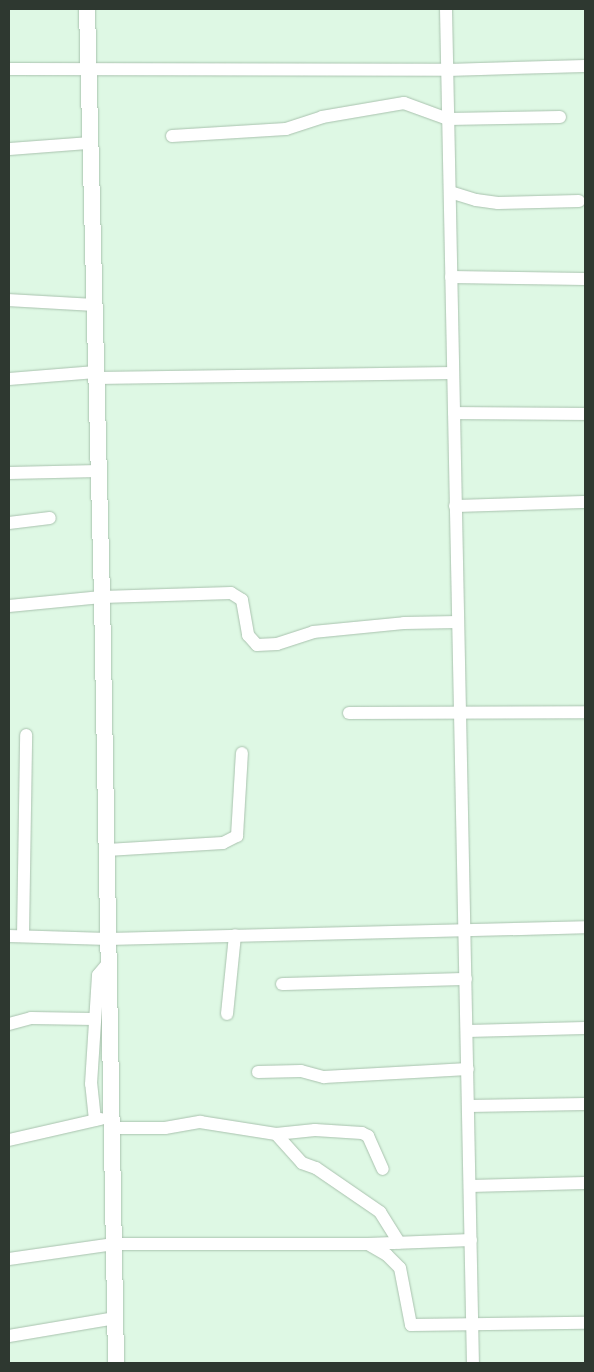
<!DOCTYPE html>
<style>
body{margin:0}
#map{position:relative;width:594px;height:1372px;overflow:hidden;background:#def8e4;font-family:"Playfair Display",serif}
div>[style]{position:absolute}
[style*='--x']{left:calc(var(--x)*1px);top:calc(var(--y)*1px);width:calc(var(--w)*1px);rotate:calc(var(--a)*1deg)}
.roads{filter:drop-shadow(0 0 1px #a9c2ae) drop-shadow(0 0 1px #a9c2ae)}
.minor>*{height:12px;margin:-6px;padding:0 6px;transform-origin:6px;border-radius:6px;background:#fff}
.tertiary>*{height:16px;margin:-8px;padding:0 8px;transform-origin:8px;border-radius:8px;background:#fff}
span{translate:-50% -50%;white-space:nowrap;text-align:center;line-height:1.15;-webkit-text-stroke:5px #fefefe;paint-order:stroke}
.frame{position:absolute;inset:0;border:10px solid #2e3830;pointer-events:none}
</style>
<div id="map">
<div class="roads">
<div class="minor">
<div style="--x:446;--y:9;--w:1354;--a:88.86"></div>
<div style="--x:9;--y:69;--w:438;--a:0.1"></div>
<div style="--x:447;--y:70;--w:138;--a:-1.7"></div>
<div style="--x:172;--y:136;--w:114;--a:-3.5"></div>
<div style="--x:286;--y:129;--w:38;--a:-18"></div>
<div style="--x:322;--y:117;--w:83;--a:-9.7"></div>
<div style="--x:404;--y:103;--w:47;--a:20"></div>
<div style="--x:448;--y:119;--w:112;--a:-1"></div>
<div style="--x:9;--y:149;--w:79;--a:-4.3"></div>
<div style="--x:450;--y:192;--w:27;--a:17"></div>
<div style="--x:476;--y:200;--w:22;--a:8"></div>
<div style="--x:498;--y:203;--w:81;--a:-1.4"></div>
<div style="--x:451;--y:277;--w:134;--a:0.9"></div>
<div style="--x:9;--y:300;--w:84;--a:3.4"></div>
<div style="--x:96;--y:378;--w:357;--a:-0.8"></div>
<div style="--x:9;--y:379;--w:87;--a:-4.6"></div>
<div style="--x:454;--y:413;--w:131;--a:0.4"></div>
<div style="--x:9;--y:473;--w:90;--a:-1.3"></div>
<div style="--x:455;--y:506;--w:130;--a:-1.8"></div>
<div style="--x:9;--y:523;--w:41;--a:-7"></div>
<div style="--x:9;--y:606;--w:93;--a:-5.5"></div>
<div style="--x:102;--y:597;--w:129;--a:-1.8"></div>
<div style="--x:231;--y:593;--w:13;--a:32"></div>
<div style="--x:242;--y:600;--w:36;--a:80"></div>
<div style="--x:248;--y:635;--w:13;--a:48"></div>
<div style="--x:257;--y:645;--w:20;--a:-3"></div>
<div style="--x:277;--y:644;--w:38;--a:-18"></div>
<div style="--x:313;--y:632;--w:91;--a:-5.6"></div>
<div style="--x:404;--y:623;--w:54;--a:-1.1"></div>
<div style="--x:349;--y:713;--w:236;--a:-0.2"></div>
<div style="--x:107;--y:850;--w:116;--a:-3.5"></div>
<div style="--x:223;--y:843;--w:16;--a:-27"></div>
<div style="--x:237;--y:836;--w:83;--a:-86.6"></div>
<div style="--x:9;--y:936;--w:99;--a:1.7"></div>
<div style="--x:108;--y:939;--w:477;--a:-1.4"></div>
<div style="--x:23;--y:936;--w:201;--a:-89.1"></div>
<div style="--x:282;--y:984;--w:184;--a:-1.6"></div>
<div style="--x:227;--y:1014;--w:79;--a:-84.2"></div>
<div style="--x:9;--y:1024;--w:23;--a:-15"></div>
<div style="--x:31;--y:1018;--w:63;--a:0.9"></div>
<div style="--x:467;--y:1031;--w:118;--a:-1.5"></div>
<div style="--x:258;--y:1072;--w:43;--a:-1.3"></div>
<div style="--x:301;--y:1071;--w:24;--a:15"></div>
<div style="--x:324;--y:1077;--w:144;--a:-3.2"></div>
<div style="--x:469;--y:1106;--w:116;--a:-1"></div>
<div style="--x:95;--y:1120;--w:36;--a:-96"></div>
<div style="--x:91;--y:1084;--w:109;--a:-86.3"></div>
<div style="--x:98;--y:975;--w:16;--a:-50"></div>
<div style="--x:112;--y:1128;--w:53;--a:0"></div>
<div style="--x:165;--y:1128;--w:36;--a:-10"></div>
<div style="--x:200;--y:1122;--w:77;--a:9"></div>
<div style="--x:276;--y:1134;--w:39;--a:48"></div>
<div style="--x:302;--y:1163;--w:15;--a:20"></div>
<div style="--x:316;--y:1168;--w:78;--a:34.5"></div>
<div style="--x:380;--y:1212;--w:36;--a:58"></div>
<div style="--x:276;--y:1134;--w:39;--a:-6"></div>
<div style="--x:315;--y:1130;--w:47;--a:3.7"></div>
<div style="--x:362;--y:1133;--w:7;--a:27"></div>
<div style="--x:368;--y:1136;--w:36;--a:66"></div>
<div style="--x:9;--y:1140;--w:94;--a:-12.9"></div>
<div style="--x:470;--y:1186;--w:115;--a:-1.5"></div>
<div style="--x:368;--y:1244;--w:103;--a:-2.2"></div>
<div style="--x:9;--y:1259;--w:106;--a:-8.1"></div>
<div style="--x:114;--y:1244;--w:254;--a:0"></div>
<div style="--x:368;--y:1244;--w:22;--a:30"></div>
<div style="--x:387;--y:1255;--w:18;--a:45"></div>
<div style="--x:400;--y:1268;--w:58;--a:79.1"></div>
<div style="--x:411;--y:1325;--w:174;--a:-0.7"></div>
<div style="--x:9;--y:1336;--w:108;--a:-9.6"></div>
</div>
<div class="tertiary">
<div style="--x:87;--y:9;--w:588;--a:88.54"></div>
<div style="--x:102;--y:597;--w:766;--a:88.95"></div>
</div>
</div>
<div class="frame"></div>
</div>
